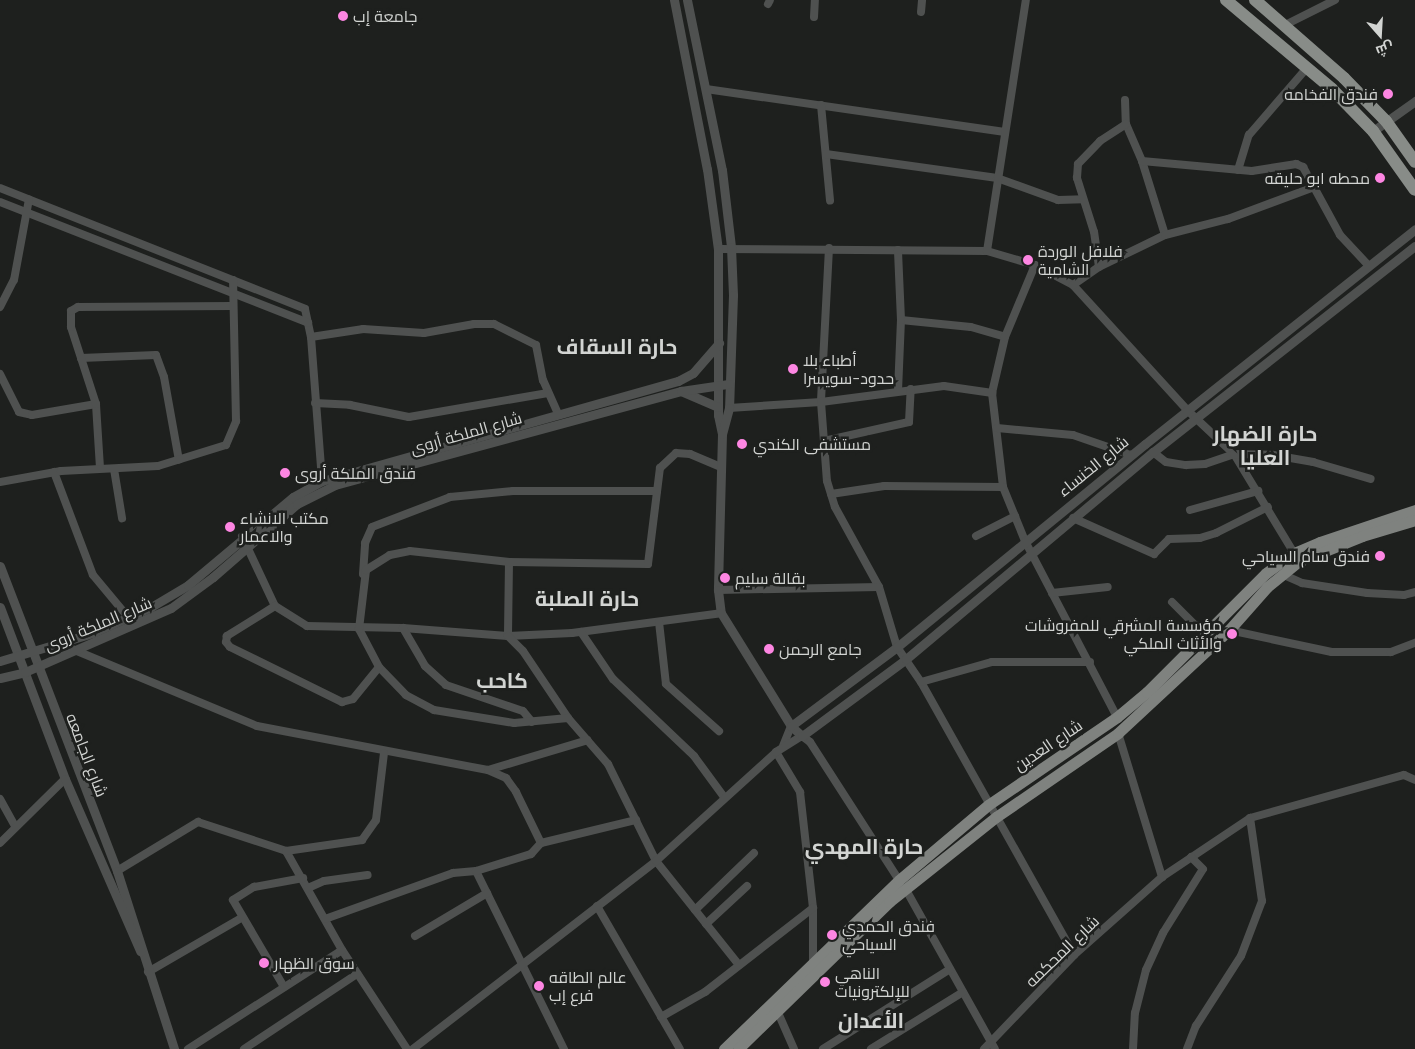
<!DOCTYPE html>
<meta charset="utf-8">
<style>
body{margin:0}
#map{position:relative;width:1415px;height:1049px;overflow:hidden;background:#1e201e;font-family:Lora,Cairo,serif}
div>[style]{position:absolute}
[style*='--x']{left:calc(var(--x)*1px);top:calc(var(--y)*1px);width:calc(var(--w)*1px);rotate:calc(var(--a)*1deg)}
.minor>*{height:8px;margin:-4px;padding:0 4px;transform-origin:4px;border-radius:4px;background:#4f5150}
.tertiary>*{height:9px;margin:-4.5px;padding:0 4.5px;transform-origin:4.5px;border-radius:4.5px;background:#4f5150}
.primary>*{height:11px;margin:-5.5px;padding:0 5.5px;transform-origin:5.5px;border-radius:5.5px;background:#7f827f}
.trunk>*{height:12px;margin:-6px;padding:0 6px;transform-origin:6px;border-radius:6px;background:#888c88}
.dots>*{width:14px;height:14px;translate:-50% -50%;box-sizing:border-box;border:2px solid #1e201e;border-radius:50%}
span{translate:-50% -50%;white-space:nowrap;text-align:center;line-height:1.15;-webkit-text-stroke:5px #1e201e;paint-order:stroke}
.poi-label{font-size:16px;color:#d2d4d2}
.left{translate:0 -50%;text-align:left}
.right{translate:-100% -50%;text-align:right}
.street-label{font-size:16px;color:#d2d4d2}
.district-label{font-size:21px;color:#d2d4d2;font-weight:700}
.north{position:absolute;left:1355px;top:10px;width:50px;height:50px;-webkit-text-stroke:4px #1e201e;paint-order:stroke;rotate:161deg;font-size:14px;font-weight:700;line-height:20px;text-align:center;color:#d2d4d2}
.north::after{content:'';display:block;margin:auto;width:18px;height:22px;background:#d2d4d2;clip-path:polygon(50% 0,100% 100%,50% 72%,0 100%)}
</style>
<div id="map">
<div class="minor">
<div style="--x:768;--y:4;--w:4;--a:-63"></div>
<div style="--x:921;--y:12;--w:12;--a:-85"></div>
<div style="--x:814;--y:17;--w:17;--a:-87"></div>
<div style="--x:1285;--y:25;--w:56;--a:-26.6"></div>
<div style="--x:706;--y:89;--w:302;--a:8.2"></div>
<div style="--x:1125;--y:100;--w:24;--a:88"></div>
<div style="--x:1126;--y:124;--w:40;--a:66.6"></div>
<div style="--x:1142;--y:161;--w:77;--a:72.7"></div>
<div style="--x:821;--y:105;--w:96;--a:84.6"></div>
<div style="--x:826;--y:154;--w:173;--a:8"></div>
<div style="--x:997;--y:178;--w:65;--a:19.8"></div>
<div style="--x:1058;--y:200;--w:25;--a:-2"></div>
<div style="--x:1142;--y:161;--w:110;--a:5.2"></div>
<div style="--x:1252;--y:171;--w:45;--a:-9"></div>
<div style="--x:1296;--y:164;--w:8;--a:23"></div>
<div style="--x:1303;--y:167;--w:77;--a:61.4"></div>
<div style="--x:1340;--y:235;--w:42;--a:46.9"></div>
<div style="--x:1238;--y:170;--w:37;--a:-73"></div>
<div style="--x:1249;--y:135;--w:87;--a:-49.2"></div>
<div style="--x:0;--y:188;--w:328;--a:21.6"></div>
<div style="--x:305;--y:309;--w:29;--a:78"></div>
<div style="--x:311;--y:337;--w:144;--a:85.6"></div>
<div style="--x:0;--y:202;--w:331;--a:21.4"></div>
<div style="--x:829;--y:248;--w:154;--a:93"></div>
<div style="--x:821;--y:402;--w:79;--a:85.7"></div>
<div style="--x:827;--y:481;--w:27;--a:73"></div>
<div style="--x:835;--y:507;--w:91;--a:61.2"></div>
<div style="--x:879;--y:587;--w:63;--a:73.3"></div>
<div style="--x:897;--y:647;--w:42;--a:55.6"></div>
<div style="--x:921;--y:682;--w:313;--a:60.7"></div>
<div style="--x:718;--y:249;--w:269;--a:0.4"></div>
<div style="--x:987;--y:251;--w:50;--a:16.3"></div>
<div style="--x:1035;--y:265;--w:43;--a:27.8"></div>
<div style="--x:1073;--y:285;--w:169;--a:47.6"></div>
<div style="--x:1187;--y:410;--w:64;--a:43.1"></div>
<div style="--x:1234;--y:454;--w:116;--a:58.8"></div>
<div style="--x:987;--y:251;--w:254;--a:-81.2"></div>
<div style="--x:1099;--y:267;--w:35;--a:-98"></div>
<div style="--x:1094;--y:232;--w:57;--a:-107.5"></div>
<div style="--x:1077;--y:178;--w:14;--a:-86"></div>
<div style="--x:1078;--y:164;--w:32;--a:-46"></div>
<div style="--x:1100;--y:141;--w:31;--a:-33"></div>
<div style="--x:1073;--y:285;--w:32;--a:-35"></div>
<div style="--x:1099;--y:267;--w:73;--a:-25.9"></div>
<div style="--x:1165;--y:235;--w:65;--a:-14.3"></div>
<div style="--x:1228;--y:219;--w:92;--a:-20.4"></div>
<div style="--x:0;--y:307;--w:30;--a:-63"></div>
<div style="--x:14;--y:280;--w:82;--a:-79.5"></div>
<div style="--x:901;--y:320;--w:70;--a:5.7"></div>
<div style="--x:971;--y:327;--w:35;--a:16"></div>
<div style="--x:1005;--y:337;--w:57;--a:103.1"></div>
<div style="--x:992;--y:393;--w:95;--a:83.3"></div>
<div style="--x:1003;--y:487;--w:58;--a:67.8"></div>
<div style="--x:1025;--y:541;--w:199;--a:62.4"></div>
<div style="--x:311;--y:337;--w:53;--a:-8.7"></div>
<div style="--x:363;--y:329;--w:61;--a:3.8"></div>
<div style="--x:424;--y:333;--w:51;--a:-10.2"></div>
<div style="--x:474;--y:324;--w:20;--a:0"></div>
<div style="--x:494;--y:324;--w:47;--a:26.6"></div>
<div style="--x:536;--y:345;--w:36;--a:79"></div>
<div style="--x:543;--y:380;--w:36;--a:66"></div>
<div style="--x:1005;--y:337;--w:78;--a:-67.4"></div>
<div style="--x:81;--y:358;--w:75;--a:-2.3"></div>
<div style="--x:156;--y:355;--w:23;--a:70"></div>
<div style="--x:164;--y:377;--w:84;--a:79.8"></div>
<div style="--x:0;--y:374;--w:42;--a:63.4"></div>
<div style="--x:19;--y:412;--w:13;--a:13"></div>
<div style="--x:32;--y:415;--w:65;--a:-9.8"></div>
<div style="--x:898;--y:391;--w:71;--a:-87.6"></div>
<div style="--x:901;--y:320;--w:70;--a:-92.5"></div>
<div style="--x:315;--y:403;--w:35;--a:3"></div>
<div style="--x:350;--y:405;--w:60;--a:11.5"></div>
<div style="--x:409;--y:417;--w:141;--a:-9.8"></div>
<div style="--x:729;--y:408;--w:92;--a:-3.7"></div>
<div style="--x:821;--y:402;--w:124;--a:-7.4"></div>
<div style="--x:944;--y:386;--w:49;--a:8.3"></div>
<div style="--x:997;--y:428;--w:76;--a:5.3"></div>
<div style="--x:1073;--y:435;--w:61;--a:19"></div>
<div style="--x:824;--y:441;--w:87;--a:-12.6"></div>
<div style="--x:909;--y:422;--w:33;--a:-87"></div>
<div style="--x:1153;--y:452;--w:16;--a:38"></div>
<div style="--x:1166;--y:462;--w:20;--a:9"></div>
<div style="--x:1186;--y:465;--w:19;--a:-3"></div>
<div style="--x:1205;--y:464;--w:31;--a:-19"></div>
<div style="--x:1234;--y:454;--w:39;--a:1"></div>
<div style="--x:1273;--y:455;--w:41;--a:9.9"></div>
<div style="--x:1313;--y:462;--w:60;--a:16.3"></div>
<div style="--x:100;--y:468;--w:64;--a:-93.6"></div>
<div style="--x:96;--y:404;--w:81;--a:-108"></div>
<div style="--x:71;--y:327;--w:16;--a:-90"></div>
<div style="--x:71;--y:311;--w:8;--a:-30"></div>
<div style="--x:78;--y:307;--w:154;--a:-0.4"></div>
<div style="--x:114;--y:469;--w:50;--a:80.7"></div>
<div style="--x:54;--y:472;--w:110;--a:69.3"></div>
<div style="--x:93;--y:575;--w:55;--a:50.2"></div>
<div style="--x:0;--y:482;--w:62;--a:-10.2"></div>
<div style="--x:61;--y:471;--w:97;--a:-3"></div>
<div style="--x:158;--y:466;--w:71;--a:-17.2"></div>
<div style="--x:226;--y:445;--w:26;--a:-67"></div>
<div style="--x:236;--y:421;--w:141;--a:-91.2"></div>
<div style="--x:831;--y:494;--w:54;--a:-8.6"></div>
<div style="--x:884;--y:486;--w:119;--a:0.5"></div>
<div style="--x:1190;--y:510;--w:71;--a:-15.6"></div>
<div style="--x:1073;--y:518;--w:89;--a:24"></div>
<div style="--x:1154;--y:554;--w:21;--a:-45"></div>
<div style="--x:1169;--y:539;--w:31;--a:-2"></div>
<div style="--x:1200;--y:538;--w:17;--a:-17"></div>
<div style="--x:1216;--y:533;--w:58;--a:-26.6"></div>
<div style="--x:242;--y:536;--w:77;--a:64.8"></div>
<div style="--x:275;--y:606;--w:38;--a:32"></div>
<div style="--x:307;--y:626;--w:96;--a:1.2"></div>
<div style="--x:403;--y:628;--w:105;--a:4.4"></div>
<div style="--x:508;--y:636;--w:64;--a:-2.7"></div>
<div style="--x:572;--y:633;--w:150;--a:-7.6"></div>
<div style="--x:976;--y:536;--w:44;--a:-27.1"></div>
<div style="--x:509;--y:562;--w:74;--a:90.8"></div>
<div style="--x:508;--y:636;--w:21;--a:45"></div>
<div style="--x:523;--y:651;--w:81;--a:56.1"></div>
<div style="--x:568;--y:718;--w:61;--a:49"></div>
<div style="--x:608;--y:764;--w:108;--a:63.7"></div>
<div style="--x:656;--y:861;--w:133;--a:51.4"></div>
<div style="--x:363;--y:574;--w:31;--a:-86"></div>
<div style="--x:365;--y:543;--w:17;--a:-66"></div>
<div style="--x:372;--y:527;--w:84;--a:-21"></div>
<div style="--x:450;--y:497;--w:63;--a:-5.4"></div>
<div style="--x:513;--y:491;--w:144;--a:0"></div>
<div style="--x:1284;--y:575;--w:20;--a:24"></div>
<div style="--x:1302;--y:583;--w:66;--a:8.7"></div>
<div style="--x:1367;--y:593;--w:37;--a:3"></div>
<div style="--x:1404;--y:595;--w:11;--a:-15"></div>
<div style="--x:718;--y:590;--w:161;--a:-1.1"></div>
<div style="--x:1052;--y:593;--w:56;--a:-6.1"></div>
<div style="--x:1172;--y:602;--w:33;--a:45"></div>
<div style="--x:1195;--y:625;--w:17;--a:10"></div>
<div style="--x:275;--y:606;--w:57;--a:148"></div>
<div style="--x:227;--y:636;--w:6;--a:99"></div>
<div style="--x:226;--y:642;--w:6;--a:51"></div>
<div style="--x:230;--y:647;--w:125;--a:26.2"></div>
<div style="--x:342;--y:702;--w:11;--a:-15"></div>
<div style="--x:353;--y:699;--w:41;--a:-50.9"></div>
<div style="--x:659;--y:622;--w:62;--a:83.6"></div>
<div style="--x:666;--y:684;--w:71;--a:41.6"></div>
<div style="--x:403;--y:628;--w:44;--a:59.9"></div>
<div style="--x:425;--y:666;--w:28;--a:42"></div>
<div style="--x:446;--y:685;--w:81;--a:18.7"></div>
<div style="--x:523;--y:711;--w:14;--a:51"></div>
<div style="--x:1229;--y:630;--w:105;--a:12.1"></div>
<div style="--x:1332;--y:652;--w:59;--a:0"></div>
<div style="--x:1391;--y:652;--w:26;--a:-21"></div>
<div style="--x:581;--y:632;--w:57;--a:55.8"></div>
<div style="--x:613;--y:679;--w:112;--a:43.5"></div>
<div style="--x:694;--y:756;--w:51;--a:53.8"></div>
<div style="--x:60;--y:644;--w:213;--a:22.6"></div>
<div style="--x:257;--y:726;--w:235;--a:10.8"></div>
<div style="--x:488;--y:770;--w:20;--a:24"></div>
<div style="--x:506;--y:778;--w:17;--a:54"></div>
<div style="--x:516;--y:792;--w:57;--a:63.9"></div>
<div style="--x:921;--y:682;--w:74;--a:-15.7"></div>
<div style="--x:992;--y:662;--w:98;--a:0"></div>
<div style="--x:568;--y:718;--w:54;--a:174.7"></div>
<div style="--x:514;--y:723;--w:81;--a:-170.8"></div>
<div style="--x:434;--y:710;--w:32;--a:-152"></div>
<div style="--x:406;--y:695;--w:39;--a:-134"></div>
<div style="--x:379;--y:667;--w:43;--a:-117.8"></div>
<div style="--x:359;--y:629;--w:59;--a:-83.2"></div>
<div style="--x:366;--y:570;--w:28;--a:-32"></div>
<div style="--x:390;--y:555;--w:20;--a:-11"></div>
<div style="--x:410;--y:551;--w:100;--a:6.3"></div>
<div style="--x:509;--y:562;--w:139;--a:0.8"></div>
<div style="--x:648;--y:564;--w:97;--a:-82.9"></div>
<div style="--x:660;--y:468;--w:22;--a:-43"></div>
<div style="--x:676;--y:453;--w:14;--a:4"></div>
<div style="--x:690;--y:454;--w:34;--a:23"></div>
<div style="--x:1118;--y:733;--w:151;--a:73"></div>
<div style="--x:783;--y:746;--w:22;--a:-68"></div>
<div style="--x:776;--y:752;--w:47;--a:59"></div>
<div style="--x:800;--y:792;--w:117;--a:83.6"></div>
<div style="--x:813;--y:908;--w:52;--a:90"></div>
<div style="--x:488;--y:770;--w:104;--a:-16.7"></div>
<div style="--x:0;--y:799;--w:31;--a:61"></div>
<div style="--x:0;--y:843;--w:91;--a:-44.6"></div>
<div style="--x:286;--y:851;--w:114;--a:60.5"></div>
<div style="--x:342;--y:950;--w:118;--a:56.7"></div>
<div style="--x:117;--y:871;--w:95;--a:-31.2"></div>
<div style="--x:198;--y:822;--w:93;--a:18.2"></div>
<div style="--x:286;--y:851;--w:77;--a:-8.2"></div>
<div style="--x:362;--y:840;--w:24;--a:-55"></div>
<div style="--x:376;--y:820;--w:67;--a:-83.2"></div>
<div style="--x:476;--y:871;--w:199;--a:63.7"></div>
<div style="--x:308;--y:888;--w:17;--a:-24"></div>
<div style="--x:324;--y:881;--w:44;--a:-7.8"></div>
<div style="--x:905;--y:888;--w:184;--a:60.8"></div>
<div style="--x:597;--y:906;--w:165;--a:59.9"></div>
<div style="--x:695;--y:910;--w:82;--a:-44"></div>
<div style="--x:325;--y:919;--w:136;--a:-19.8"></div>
<div style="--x:453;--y:873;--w:23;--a:-5"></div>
<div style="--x:476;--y:871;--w:58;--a:-17.2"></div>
<div style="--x:531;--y:854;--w:15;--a:-48"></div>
<div style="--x:541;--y:843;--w:98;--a:-13.6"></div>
<div style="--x:706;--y:924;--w:56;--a:-42.8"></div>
<div style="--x:415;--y:936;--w:84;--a:-30.8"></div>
<div style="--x:148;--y:972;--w:108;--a:-30.1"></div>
<div style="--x:284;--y:987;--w:101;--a:-120.4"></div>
<div style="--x:233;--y:900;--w:25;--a:-32"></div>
<div style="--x:254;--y:887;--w:50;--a:-10.4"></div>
<div style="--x:776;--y:1008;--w:45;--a:66.3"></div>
<div style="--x:661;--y:1017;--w:51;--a:-29.6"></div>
<div style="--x:705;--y:992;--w:137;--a:-37.9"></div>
<div style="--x:188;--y:1049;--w:183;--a:-32.7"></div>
<div style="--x:244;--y:1049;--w:136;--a:-33.6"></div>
<div style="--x:413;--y:1049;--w:307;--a:-37.7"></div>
<div style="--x:656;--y:861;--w:162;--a:-42.2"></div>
<div style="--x:776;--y:752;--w:31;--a:-32"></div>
<div style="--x:802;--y:736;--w:10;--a:37"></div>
<div style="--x:810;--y:742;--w:164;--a:57.2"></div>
<div style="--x:823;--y:1049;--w:150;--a:-32.2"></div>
<div style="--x:871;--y:1049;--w:108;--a:-31.8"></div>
<div style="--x:984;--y:1049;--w:130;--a:-46.2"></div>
<div style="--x:1074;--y:955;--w:118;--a:-41.6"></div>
<div style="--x:1162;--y:877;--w:106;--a:-33.8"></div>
<div style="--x:1250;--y:818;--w:160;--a:-15.6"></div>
<div style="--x:1404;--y:775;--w:12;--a:24"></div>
<div style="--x:1133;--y:1049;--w:36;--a:-87"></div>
<div style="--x:1135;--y:1013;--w:44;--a:-75.7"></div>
<div style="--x:1146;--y:970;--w:41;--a:-65.3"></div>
<div style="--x:1163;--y:933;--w:75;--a:-58"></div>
<div style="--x:1203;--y:869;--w:17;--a:-135"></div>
<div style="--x:1187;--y:1049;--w:25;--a:-69"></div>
<div style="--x:1196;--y:1026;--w:83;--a:-57.3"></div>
<div style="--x:1241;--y:956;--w:59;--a:-69.1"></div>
<div style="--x:1262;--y:901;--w:84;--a:-98.2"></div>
</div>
<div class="tertiary">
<div style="--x:674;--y:0;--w:172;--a:79"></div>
<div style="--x:707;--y:169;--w:81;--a:82.2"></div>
<div style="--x:718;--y:249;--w:166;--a:90"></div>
<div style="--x:718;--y:415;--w:19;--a:78"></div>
<div style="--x:722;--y:434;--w:156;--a:91.5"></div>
<div style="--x:718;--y:590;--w:23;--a:83"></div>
<div style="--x:721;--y:613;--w:133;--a:58.2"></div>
<div style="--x:791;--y:726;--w:15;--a:42"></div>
<div style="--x:802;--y:736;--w:129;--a:-36.5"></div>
<div style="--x:906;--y:659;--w:322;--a:-40"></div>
<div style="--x:1153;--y:452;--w:333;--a:-38.2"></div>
<div style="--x:687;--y:0;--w:174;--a:78.4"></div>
<div style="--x:722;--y:170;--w:78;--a:83.3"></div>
<div style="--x:731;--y:247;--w:48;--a:87.6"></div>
<div style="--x:733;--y:295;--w:113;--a:92"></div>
<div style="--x:729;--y:408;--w:27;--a:105"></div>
<div style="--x:1373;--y:131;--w:52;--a:-35.5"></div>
<div style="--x:681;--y:391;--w:40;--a:23.4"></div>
<div style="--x:0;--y:566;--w:327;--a:69"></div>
<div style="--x:117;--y:871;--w:187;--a:72.2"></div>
<div style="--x:0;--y:607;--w:184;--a:69.3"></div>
<div style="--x:65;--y:779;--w:188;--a:66.4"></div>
<div style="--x:0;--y:661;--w:97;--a:-16.8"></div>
<div style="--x:93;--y:633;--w:64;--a:-24.1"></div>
<div style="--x:151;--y:607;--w:43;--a:-30.7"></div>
<div style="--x:188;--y:585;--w:137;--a:-40"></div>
<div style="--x:293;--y:497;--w:33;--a:-29"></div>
<div style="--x:322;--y:481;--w:370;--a:-15.7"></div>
<div style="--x:678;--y:381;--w:17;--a:-28"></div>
<div style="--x:693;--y:373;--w:40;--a:-49"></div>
<div style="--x:0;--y:678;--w:26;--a:-13"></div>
<div style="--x:25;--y:672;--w:159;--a:-23.7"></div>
<div style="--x:171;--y:608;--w:52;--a:-36.4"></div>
<div style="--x:213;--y:577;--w:111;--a:-41"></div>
<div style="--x:297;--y:504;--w:42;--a:-26.6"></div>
<div style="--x:335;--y:485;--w:359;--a:-15.2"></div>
<div style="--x:681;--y:391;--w:48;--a:-8.5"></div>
<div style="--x:791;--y:726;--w:132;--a:-36.7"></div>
<div style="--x:897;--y:647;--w:320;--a:-39.3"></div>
<div style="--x:1145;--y:444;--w:345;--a:-38.5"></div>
</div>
<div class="primary">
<div style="--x:724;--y:1049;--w:243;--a:-44"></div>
<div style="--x:899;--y:880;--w:116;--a:-40.1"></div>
<div style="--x:988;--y:805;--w:156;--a:-34.3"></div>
<div style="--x:1117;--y:717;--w:39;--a:-40"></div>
<div style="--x:1147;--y:692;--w:168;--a:-45"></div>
<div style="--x:1266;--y:573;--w:34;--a:-36"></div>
<div style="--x:1294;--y:553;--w:28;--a:-23"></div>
<div style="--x:1320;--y:542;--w:100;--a:-18.6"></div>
<div style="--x:738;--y:1049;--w:211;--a:-44.2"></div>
<div style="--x:889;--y:902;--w:137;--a:-38.5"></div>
<div style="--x:996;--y:817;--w:148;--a:-34.5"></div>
<div style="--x:1118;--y:733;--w:151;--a:-42.9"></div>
<div style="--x:1229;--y:630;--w:57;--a:-48.5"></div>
<div style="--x:1267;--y:587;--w:40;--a:-39"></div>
<div style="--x:1298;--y:562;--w:69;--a:-22.1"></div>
<div style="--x:1362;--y:536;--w:55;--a:-16.8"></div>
</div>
<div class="trunk">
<div style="--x:1226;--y:0;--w:138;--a:40"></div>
<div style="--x:1332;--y:89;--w:59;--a:45.7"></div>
<div style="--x:1373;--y:131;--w:72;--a:54.6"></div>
<div style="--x:1255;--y:0;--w:118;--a:41.2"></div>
<div style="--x:1344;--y:78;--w:60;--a:45.7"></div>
<div style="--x:1386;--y:121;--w:50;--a:54.7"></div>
</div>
<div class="dots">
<div style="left:343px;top:16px;background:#fd86e2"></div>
<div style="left:1388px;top:94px;background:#fd86e2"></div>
<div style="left:1380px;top:178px;background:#fd86e2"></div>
<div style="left:1028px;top:260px;background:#fd86e2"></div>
<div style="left:793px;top:369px;background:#fd86e2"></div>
<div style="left:742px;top:444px;background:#fd86e2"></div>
<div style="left:285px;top:473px;background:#fd86e2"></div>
<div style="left:230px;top:527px;background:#fd86e2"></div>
<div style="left:1380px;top:556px;background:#fd86e2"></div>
<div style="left:725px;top:578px;background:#fd86e2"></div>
<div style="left:1232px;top:634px;background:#fd86e2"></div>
<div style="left:769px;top:649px;background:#fd86e2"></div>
<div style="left:832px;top:935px;background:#fd86e2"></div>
<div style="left:264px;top:963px;background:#fd86e2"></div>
<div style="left:825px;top:982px;background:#fd86e2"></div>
<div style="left:539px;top:986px;background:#fd86e2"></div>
</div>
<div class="poi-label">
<span class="left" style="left:353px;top:16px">جامعة إب</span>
<span class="right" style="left:1378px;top:94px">فندق الفخامه</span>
<span class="right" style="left:1370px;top:178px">محطه ابو حليقه</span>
<span class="left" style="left:1038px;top:260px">فلافل الوردة<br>الشامية</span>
<span class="left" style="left:803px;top:369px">أطباء بلا<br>حدود-سويسرا</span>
<span class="left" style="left:753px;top:444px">مستشفى الكندي</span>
<span class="left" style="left:295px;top:473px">فندق الملكة أروى</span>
<span class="left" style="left:240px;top:527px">مكتب الانشاء<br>والاعمار</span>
<span class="right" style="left:1370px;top:556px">فندق سام السياحي</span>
<span class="left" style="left:735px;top:578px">بقالة سليم</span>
<span class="right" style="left:1222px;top:634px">مؤسسة المشرقي للمفروشات<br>والأثاث الملكي</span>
<span class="left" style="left:779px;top:649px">جامع الرحمن</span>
<span class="left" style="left:842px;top:935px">فندق الحمدي<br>السياحي</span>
<span class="left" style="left:274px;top:963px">سوق الظهار</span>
<span class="left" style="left:835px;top:982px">الناهي<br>للإلكترونيات</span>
<span class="left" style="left:549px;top:986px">عالم الطاقه<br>فرع إب</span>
</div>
<div class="street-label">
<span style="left:466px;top:433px;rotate:-16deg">شارع الملكة أروى</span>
<span style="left:1093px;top:466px;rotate:-39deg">شارع الخنساء</span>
<span style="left:98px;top:624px;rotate:-23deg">شارع الملكة أروى</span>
<span style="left:1048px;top:745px;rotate:-34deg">شارع العدين</span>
<span style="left:87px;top:755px;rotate:69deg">شارع الجامعه</span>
<span style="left:1062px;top:951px;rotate:-44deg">شارع المحكمه</span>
</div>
<div class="district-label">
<span style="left:617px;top:347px">حارة السقاف</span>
<span style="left:1265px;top:446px">حارة الضهار<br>العليا</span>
<span style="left:587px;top:599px">حارة الصلبة</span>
<span style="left:502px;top:681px">كاحب</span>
<span style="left:864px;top:847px">حارة المهدي</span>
<span style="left:871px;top:1021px">الأعدان</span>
</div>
<div class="north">ش</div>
</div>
